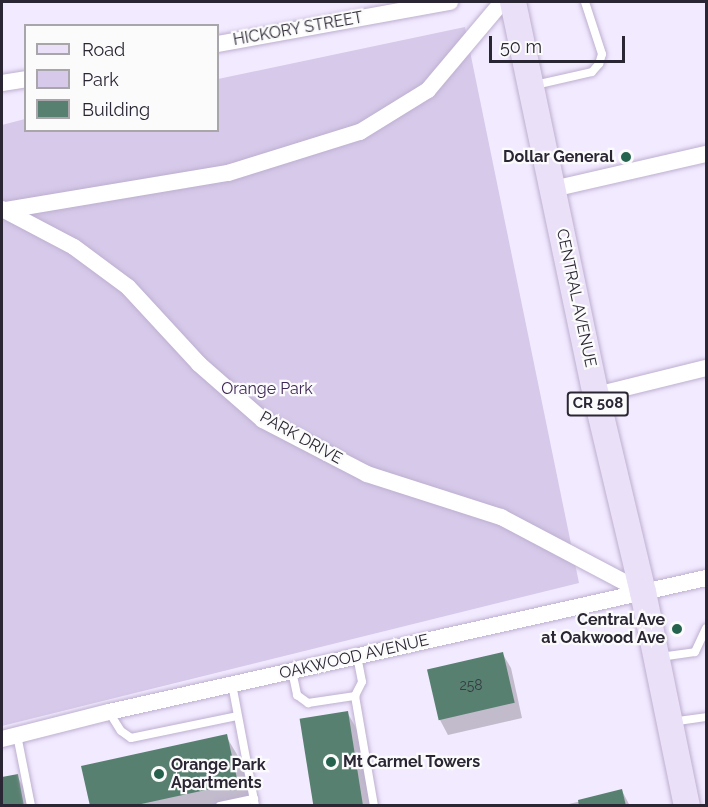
<!DOCTYPE html>
<style>
body{margin:0}
#map{position:relative;width:708px;height:807px;overflow:hidden;background:#f2eaff;font-family:Raleway,sans-serif}
div>[style]{position:absolute}
[style*='--x']{left:calc(var(--x)*1px);top:calc(var(--y)*1px);width:calc(var(--w)*1px);rotate:calc(var(--a)*1deg)}
.green>*{inset:0;background:#d6c9e9}
.shadow>*{inset:0;background:#0003}
.building>*{inset:0;background:#588070;transform-origin:0 0}
.roads{filter:drop-shadow(0 0 2px #bdafd0) drop-shadow(0 0 2px #bdafd0)}
.service>*{height:8px;margin:-4px;padding:0 4px;transform-origin:4px;border-radius:4px;background:#fff}
.minor>*{height:16px;margin:-8px;padding:0 8px;transform-origin:8px;border-radius:8px;background:#fff}
.primary>*{height:26px;margin:-13px;padding:0 13px;transform-origin:13px;border-radius:13px;background:#eae0f8}
.dots>*{width:16px;height:16px;translate:-50% -50%;box-sizing:border-box;border:3px solid #fbfbfb;border-radius:50%}
span{translate:-50% -50%;white-space:nowrap;text-align:center;line-height:1.15;-webkit-text-stroke:4.5px #fbfbfb;paint-order:stroke}
.number-label{font-size:14px;color:#363c42}
.number-label span{-webkit-text-stroke-width:0}
.shield-label span{padding:2px 4px;background:#fbfbfb;border:2px solid;border-radius:4px;-webkit-text-stroke-width:0}
.shield-label{font-size:15px;color:#2b2633;font-weight:700}
.street-label{font-size:16px;color:#2b2633}
.poi-label{font-size:16px;color:#2b2633;font-weight:700}
.right{translate:-100% -50%;text-align:right}
.left{translate:0 -50%;text-align:left}
.park-label{font-size:16px;color:#3d2755}
.frame{position:absolute;inset:0;border:3px solid #2b2633;pointer-events:none}
.legend{position:absolute;left:24px;top:24px;width:195px;height:108px;box-sizing:border-box;background:#fbfbfb;border:2px solid #a8a6ab;margin:0;padding:8px 10px;list-style:none;font-size:18px;color:#2b2633}
.legend li{display:flex;align-items:center;gap:12px;height:30px}
.legend b{width:30px;border:2px solid #a8a6ab}
.scale{position:absolute;left:489px;top:36px;width:136px;height:27px;box-sizing:border-box;border:3px solid #2b2633;border-top:0;padding-left:8px;font-size:18px;line-height:21px;white-space:nowrap;color:#2b2633;-webkit-text-stroke:4px #fbfbfb;paint-order:stroke}
</style>
<div id="map">
<div class="green">
<div style="clip-path:polygon(465px 27px,579px 583px,2px 726px,2px 125px,25px 119px,26px 130px,218px 130px,218px 79px)"></div>
</div>
<div class="shadow">
<div style="clip-path:polygon(502px 653px,511px 668px,522px 718px,448px 735px,440px 720px,428px 671px)"></div>
<div style="clip-path:polygon(347px 712px,363px 740px,373px 806px,314px 806px)"></div>
<div style="clip-path:polygon(226px 736px,242px 763px,252px 806px,91px 806px)"></div>
<div style="clip-path:polygon(17px 776px,33px 803px,34px 806px,2px 806px,2px 778px)"></div>
<div style="clip-path:polygon(622px 791px,630px 806px,561px 806px)"></div>
</div>
<div class="building">
<div style="left:503px;top:652px;width:52px;height:78px;rotate:77deg"></div>
<div style="left:348px;top:711px;width:96px;height:49px;rotate:81deg"></div>
<div style="clip-path:polygon(227px 734px,238px 783px,132px 806px,90px 806px,81px 766px)"></div>
<div style="clip-path:polygon(18px 774px,24px 806px,2px 806px,2px 777px)"></div>
<div style="clip-path:polygon(622px 789px,626px 806px,579px 806px,578px 800px)"></div>
</div>
<div class="roads">
<div class="service">
<div style="--x:535;--y:85;--w:58;--a:-12.8"></div>
<div style="--x:592;--y:72;--w:11;--a:-49"></div>
<div style="--x:599;--y:64;--w:10;--a:-73"></div>
<div style="--x:602;--y:54;--w:55;--a:-108.1"></div>
<div style="--x:357;--y:656;--w:26;--a:79"></div>
<div style="--x:362;--y:682;--w:16;--a:117"></div>
<div style="--x:355;--y:696;--w:112;--a:80.2"></div>
<div style="--x:660;--y:657;--w:35;--a:-8"></div>
<div style="--x:695;--y:652;--w:26;--a:-65"></div>
<div style="--x:292;--y:671;--w:25;--a:78"></div>
<div style="--x:297;--y:695;--w:14;--a:36"></div>
<div style="--x:308;--y:703;--w:48;--a:-8.5"></div>
<div style="--x:232;--y:684;--w:124;--a:79.3"></div>
<div style="--x:109;--y:712;--w:22;--a:58"></div>
<div style="--x:121;--y:731;--w:12;--a:35"></div>
<div style="--x:131;--y:738;--w:108;--a:-11.7"></div>
<div style="--x:671;--y:722;--w:35;--a:-8"></div>
<div style="--x:17;--y:735;--w:72;--a:78.8"></div>
<div style="--x:220;--y:806;--w:35;--a:-12"></div>
</div>
<div class="minor">
<div style="--x:218;--y:44;--w:236;--a:-10.3"></div>
<div style="--x:2;--y:83;--w:24;--a:-9"></div>
<div style="--x:553;--y:189;--w:157;--a:-12.9"></div>
<div style="--x:2;--y:209;--w:81;--a:27.8"></div>
<div style="--x:74;--y:247;--w:67;--a:36.5"></div>
<div style="--x:128;--y:287;--w:105;--a:47.3"></div>
<div style="--x:199;--y:364;--w:85;--a:41.2"></div>
<div style="--x:263;--y:420;--w:117;--a:27.4"></div>
<div style="--x:367;--y:474;--w:141;--a:17.8"></div>
<div style="--x:501;--y:517;--w:161;--a:27.8"></div>
<div style="--x:6;--y:210;--w:225;--a:-9.5"></div>
<div style="--x:228;--y:173;--w:138;--a:-17.3"></div>
<div style="--x:360;--y:132;--w:80;--a:-31.7"></div>
<div style="--x:428;--y:90;--w:115;--a:-49.9"></div>
<div style="--x:596;--y:395;--w:113;--a:-13.8"></div>
<div style="--x:2;--y:739;--w:110;--a:-14.2"></div>
<div style="--x:109;--y:712;--w:612;--a:-12.65"></div>
</div>
<div class="primary">
<div style="--x:513;--y:2;--w:402;--a:78.1"></div>
<div style="--x:596;--y:395;--w:203;--a:76.6"></div>
<div style="--x:643;--y:592;--w:218;--a:78.4"></div>
</div>
</div>
<div class="dots">
<div style="left:626px;top:157px;background:#26634e"></div>
<div style="left:677px;top:629px;background:#26634e"></div>
<div style="left:331px;top:762px;background:#26634e"></div>
<div style="left:159px;top:774px;background:#26634e"></div>
</div>
<div class="number-label">
<span style="left:471px;top:685px">258</span>
</div>
<div class="shield-label">
<span style="left:598px;top:404px">CR 508</span>
</div>
<div class="street-label">
<span style="left:298px;top:29px;rotate:-10deg">HICKORY STREET</span>
<span style="left:576px;top:298px;rotate:78deg">CENTRAL AVENUE</span>
<span style="left:301px;top:438px;rotate:29deg">PARK DRIVE</span>
<span style="left:354px;top:657px;rotate:-13deg">OAKWOOD AVENUE</span>
</div>
<div class="poi-label">
<span class="right" style="left:614px;top:157px">Dollar General</span>
<span class="right" style="left:665px;top:629px">Central Ave<br>at Oakwood Ave</span>
<span class="left" style="left:343px;top:762px">Mt Carmel Towers</span>
<span class="left" style="left:171px;top:774px">Orange Park<br>Apartments</span>
</div>
<div class="park-label">
<span style="left:267px;top:389px">Orange Park</span>
</div>
<div class="frame"></div>
<ul class="legend">
<li><b style="height:8px;background:#eae0f8"></b>Road</li>
<li><b style="height:16px;background:#d6c9e9"></b>Park</li>
<li><b style="height:16px;background:#588070"></b>Building</li>
</ul>
<div class="scale">50 m</div>
</div>
